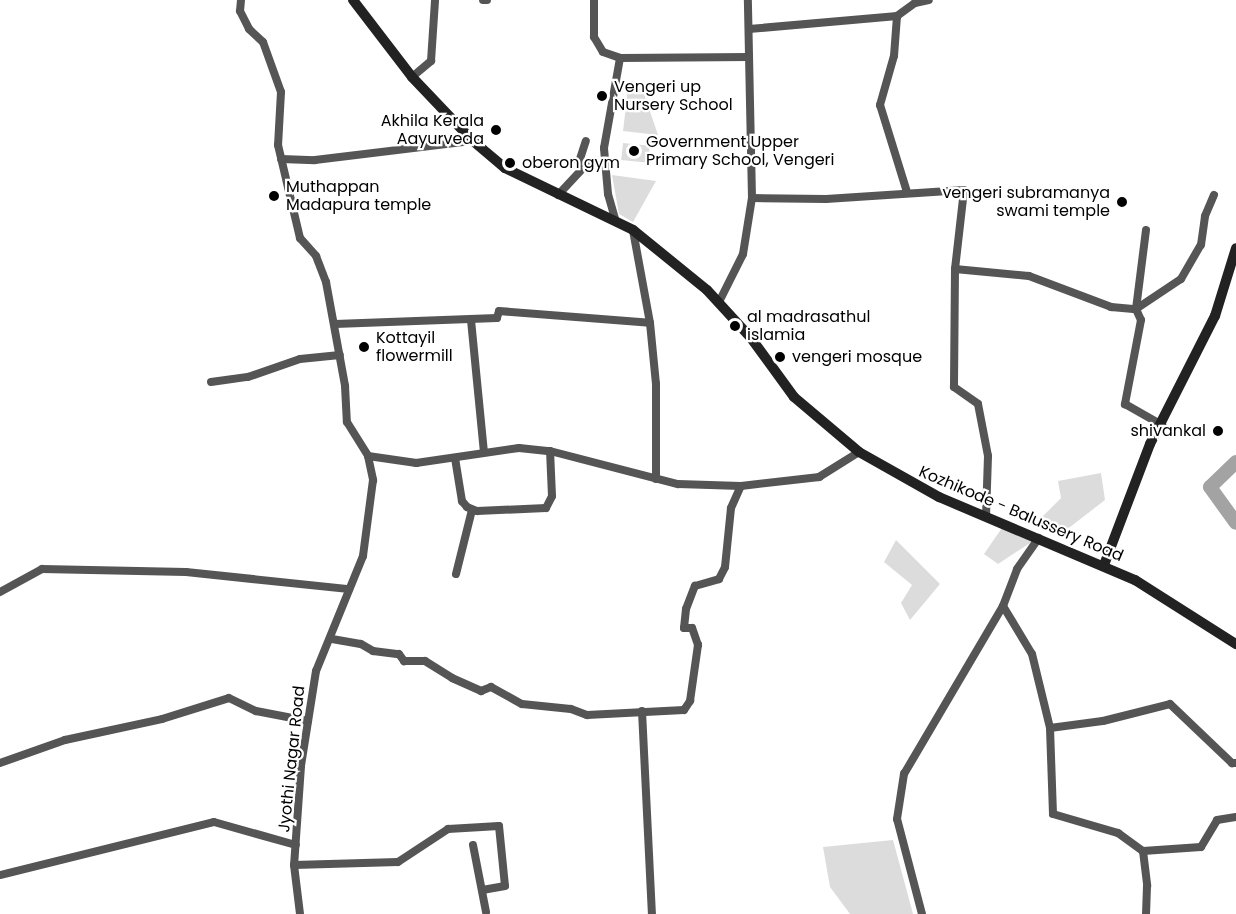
<!DOCTYPE html>
<style>
body{margin:0}
#map{position:relative;width:1236px;height:914px;overflow:hidden;background:#fff;font-family:Poppins,sans-serif}
div>[style]{position:absolute}
[style*='--x']{left:calc(var(--x)*1px);top:calc(var(--y)*1px);width:calc(var(--w)*1px);rotate:calc(var(--a)*1deg)}
.green>*{inset:0;background:#dcdcdc;transform-origin:0 0}
.river>*{height:14px;margin:-7px;padding:0 7px;transform-origin:7px;border-radius:7px;background:#a3a3a3}
.minor>*{height:8px;margin:-4px;padding:0 4px;transform-origin:4px;border-radius:4px;background:#555}
.secondary>*{height:10px;margin:-5px;padding:0 5px;transform-origin:5px;border-radius:5px;background:#222}
.dots>*{width:16px;height:16px;translate:-50% -50%;box-sizing:border-box;border:3px solid #fff;border-radius:50%}
span{translate:-50% -50%;white-space:nowrap;text-align:center;line-height:1.15;-webkit-text-stroke:4.5px #fff;paint-order:stroke}
.poi-label{font-size:16px;color:#000}
.left{translate:0 -50%;text-align:left}
.right{translate:-100% -50%;text-align:right}
.street-label{font-size:16px;color:#000}
</style>
<div id="map">
<div class="green">
<div style="clip-path:polygon(629px 81px,640px 82px,658px 135px,623px 131px)"></div>
<div style="left:623px;top:143px;width:27px;height:17px;rotate:6deg"></div>
<div style="clip-path:polygon(612px 175px,656px 181px,633px 222px,619px 214px)"></div>
<div style="clip-path:polygon(1101px 473px,1105px 500px,1061px 534px,1041px 518px,1061px 498px,1058px 481px)"></div>
<div style="clip-path:polygon(1006px 522px,1033px 541px,998px 564px,984px 554px)"></div>
<div style="clip-path:polygon(896px 540px,940px 584px,910px 620px,901px 603px,912px 585px,884px 562px)"></div>
<div style="clip-path:polygon(893px 840px,913px 914px,850px 914px,830px 887px,823px 847px)"></div>
</div>
<div class="river">
<div style="--x:1236;--y:462;--w:36;--a:136"></div>
<div style="--x:1210;--y:487;--w:44;--a:54.2"></div>
</div>
<div class="minor">
<div style="--x:241;--y:0;--w:11;--a:95"></div>
<div style="--x:240;--y:11;--w:20;--a:63"></div>
<div style="--x:249;--y:29;--w:19;--a:43"></div>
<div style="--x:263;--y:42;--w:53;--a:70.2"></div>
<div style="--x:281;--y:92;--w:53;--a:93.2"></div>
<div style="--x:278;--y:145;--w:96;--a:76.7"></div>
<div style="--x:300;--y:238;--w:24;--a:48"></div>
<div style="--x:316;--y:256;--w:28;--a:69"></div>
<div style="--x:326;--y:282;--w:106;--a:79.6"></div>
<div style="--x:345;--y:386;--w:36;--a:87"></div>
<div style="--x:347;--y:422;--w:40;--a:58"></div>
<div style="--x:368;--y:456;--w:25;--a:78"></div>
<div style="--x:373;--y:480;--w:77;--a:97.5"></div>
<div style="--x:363;--y:556;--w:124;--a:112.2"></div>
<div style="--x:316;--y:671;--w:96;--a:99"></div>
<div style="--x:301;--y:766;--w:99;--a:94"></div>
<div style="--x:294;--y:865;--w:49;--a:83"></div>
<div style="--x:483;--y:0;--w:4;--a:0"></div>
<div style="--x:594;--y:0;--w:37;--a:90"></div>
<div style="--x:594;--y:37;--w:17;--a:59"></div>
<div style="--x:603;--y:52;--w:18;--a:19"></div>
<div style="--x:620;--y:58;--w:129;--a:-0.4"></div>
<div style="--x:749;--y:29;--w:149;--a:-5"></div>
<div style="--x:412;--y:77;--w:25;--a:-40"></div>
<div style="--x:431;--y:61;--w:61;--a:-86.2"></div>
<div style="--x:281;--y:159;--w:34;--a:2"></div>
<div style="--x:315;--y:160;--w:159;--a:-6.9"></div>
<div style="--x:907;--y:192;--w:91;--a:-107.2"></div>
<div style="--x:880;--y:105;--w:51;--a:-74.1"></div>
<div style="--x:894;--y:56;--w:40;--a:-85.7"></div>
<div style="--x:897;--y:16;--w:22;--a:-36"></div>
<div style="--x:915;--y:3;--w:14;--a:-12"></div>
<div style="--x:558;--y:195;--w:41;--a:-47"></div>
<div style="--x:586;--y:165;--w:8;--a:-157"></div>
<div style="--x:579;--y:162;--w:22;--a:-72"></div>
<div style="--x:752;--y:198;--w:74;--a:0.8"></div>
<div style="--x:826;--y:199;--w:138;--a:-3.7"></div>
<div style="--x:964;--y:190;--w:80;--a:96.5"></div>
<div style="--x:955;--y:269;--w:118;--a:90.5"></div>
<div style="--x:954;--y:387;--w:29;--a:35"></div>
<div style="--x:978;--y:404;--w:53;--a:79.1"></div>
<div style="--x:988;--y:456;--w:60;--a:91.9"></div>
<div style="--x:616;--y:222;--w:29;--a:-106"></div>
<div style="--x:608;--y:194;--w:46;--a:-95"></div>
<div style="--x:604;--y:148;--w:91;--a:-79.9"></div>
<div style="--x:1146;--y:230;--w:80;--a:97.2"></div>
<div style="--x:1136;--y:309;--w:12;--a:66"></div>
<div style="--x:1141;--y:320;--w:86;--a:100.8"></div>
<div style="--x:1125;--y:404;--w:43;--a:29.6"></div>
<div style="--x:955;--y:269;--w:74;--a:5.4"></div>
<div style="--x:1029;--y:276;--w:88;--a:20.7"></div>
<div style="--x:1111;--y:307;--w:25;--a:5"></div>
<div style="--x:1136;--y:309;--w:54;--a:-33.7"></div>
<div style="--x:1181;--y:279;--w:39;--a:-60"></div>
<div style="--x:1201;--y:245;--w:29;--a:-82"></div>
<div style="--x:1205;--y:216;--w:23;--a:-67"></div>
<div style="--x:720;--y:300;--w:51;--a:-63.4"></div>
<div style="--x:743;--y:254;--w:57;--a:-80.9"></div>
<div style="--x:752;--y:198;--w:198;--a:-91.2"></div>
<div style="--x:471;--y:320;--w:133;--a:84.4"></div>
<div style="--x:650;--y:323;--w:61;--a:84.4"></div>
<div style="--x:656;--y:384;--w:95;--a:90"></div>
<div style="--x:335;--y:324;--w:162;--a:-2.1"></div>
<div style="--x:497;--y:318;--w:7;--a:-74"></div>
<div style="--x:499;--y:311;--w:151;--a:4.5"></div>
<div style="--x:650;--y:323;--w:95;--a:-100.4"></div>
<div style="--x:211;--y:382;--w:37;--a:-8"></div>
<div style="--x:248;--y:377;--w:55;--a:-19.1"></div>
<div style="--x:300;--y:359;--w:40;--a:-5.7"></div>
<div style="--x:368;--y:456;--w:49;--a:8.3"></div>
<div style="--x:416;--y:463;--w:104;--a:-8.3"></div>
<div style="--x:519;--y:448;--w:31;--a:6"></div>
<div style="--x:550;--y:451;--w:132;--a:14.5"></div>
<div style="--x:678;--y:484;--w:63;--a:1.8"></div>
<div style="--x:455;--y:458;--w:44;--a:80.8"></div>
<div style="--x:462;--y:501;--w:8;--a:50"></div>
<div style="--x:467;--y:507;--w:11;--a:22"></div>
<div style="--x:477;--y:511;--w:69;--a:-2.5"></div>
<div style="--x:546;--y:508;--w:13;--a:-63"></div>
<div style="--x:552;--y:496;--w:45;--a:-92.5"></div>
<div style="--x:456;--y:574;--w:66;--a:-76"></div>
<div style="--x:0;--y:592;--w:48;--a:-28.7"></div>
<div style="--x:42;--y:569;--w:144;--a:1.2"></div>
<div style="--x:186;--y:572;--w:164;--a:6"></div>
<div style="--x:1003;--y:606;--w:56;--a:58.9"></div>
<div style="--x:1032;--y:654;--w:76;--a:76.3"></div>
<div style="--x:1050;--y:728;--w:86;--a:88"></div>
<div style="--x:1053;--y:814;--w:68;--a:16.3"></div>
<div style="--x:1118;--y:833;--w:31;--a:36"></div>
<div style="--x:1143;--y:851;--w:58;--a:-3.9"></div>
<div style="--x:1201;--y:847;--w:31;--a:-59"></div>
<div style="--x:1217;--y:820;--w:19;--a:-9"></div>
<div style="--x:332;--y:639;--w:29;--a:10"></div>
<div style="--x:361;--y:644;--w:14;--a:30"></div>
<div style="--x:373;--y:651;--w:26;--a:7"></div>
<div style="--x:399;--y:654;--w:9;--a:54"></div>
<div style="--x:404;--y:661;--w:21;--a:0"></div>
<div style="--x:425;--y:661;--w:32;--a:32"></div>
<div style="--x:452;--y:678;--w:32;--a:24"></div>
<div style="--x:481;--y:691;--w:11;--a:-22"></div>
<div style="--x:491;--y:687;--w:35;--a:29"></div>
<div style="--x:522;--y:704;--w:49;--a:5.8"></div>
<div style="--x:571;--y:709;--w:17;--a:21"></div>
<div style="--x:587;--y:715;--w:97;--a:-3"></div>
<div style="--x:684;--y:710;--w:11;--a:-56"></div>
<div style="--x:690;--y:701;--w:57;--a:-81.9"></div>
<div style="--x:698;--y:645;--w:18;--a:-109"></div>
<div style="--x:692;--y:628;--w:8;--a:180"></div>
<div style="--x:684;--y:628;--w:19;--a:-84"></div>
<div style="--x:686;--y:609;--w:25;--a:-69"></div>
<div style="--x:695;--y:586;--w:25;--a:-16"></div>
<div style="--x:719;--y:579;--w:13;--a:-63"></div>
<div style="--x:725;--y:567;--w:59;--a:-84.2"></div>
<div style="--x:731;--y:508;--w:24;--a:-66"></div>
<div style="--x:741;--y:486;--w:79;--a:-6.6"></div>
<div style="--x:819;--y:477;--w:47;--a:-32"></div>
<div style="--x:642;--y:711;--w:203;--a:87.2"></div>
<div style="--x:1050;--y:728;--w:53;--a:-7.5"></div>
<div style="--x:1103;--y:721;--w:69;--a:-14.2"></div>
<div style="--x:1170;--y:704;--w:86;--a:43.6"></div>
<div style="--x:1232;--y:763;--w:4;--a:0"></div>
<div style="--x:0;--y:763;--w:69;--a:-19.5"></div>
<div style="--x:65;--y:740;--w:99;--a:-12.2"></div>
<div style="--x:162;--y:719;--w:70;--a:-17.4"></div>
<div style="--x:229;--y:698;--w:30;--a:26"></div>
<div style="--x:256;--y:711;--w:53;--a:10.9"></div>
<div style="--x:473;--y:845;--w:68;--a:79"></div>
<div style="--x:1143;--y:851;--w:35;--a:83"></div>
<div style="--x:1147;--y:886;--w:28;--a:92"></div>
<div style="--x:294;--y:865;--w:104;--a:-1.7"></div>
<div style="--x:398;--y:862;--w:60;--a:-33.4"></div>
<div style="--x:448;--y:829;--w:51;--a:-3.4"></div>
<div style="--x:499;--y:826;--w:60;--a:84.3"></div>
<div style="--x:505;--y:886;--w:23;--a:170"></div>
<div style="--x:0;--y:875;--w:220;--a:-13.9"></div>
<div style="--x:214;--y:822;--w:85;--a:15.7"></div>
<div style="--x:922;--y:914;--w:98;--a:-104.7"></div>
<div style="--x:897;--y:819;--w:46;--a:-81.2"></div>
<div style="--x:904;--y:774;--w:195;--a:-59.5"></div>
<div style="--x:1003;--y:606;--w:40;--a:-69"></div>
<div style="--x:1017;--y:569;--w:38;--a:-55"></div>
</div>
<div class="secondary">
<div style="--x:353;--y:0;--w:97;--a:52.5"></div>
<div style="--x:412;--y:77;--w:88;--a:46.4"></div>
<div style="--x:473;--y:141;--w:42;--a:40.2"></div>
<div style="--x:505;--y:168;--w:142;--a:25.8"></div>
<div style="--x:633;--y:230;--w:95;--a:39"></div>
<div style="--x:707;--y:290;--w:65;--a:47.5"></div>
<div style="--x:751;--y:338;--w:73;--a:53.9"></div>
<div style="--x:794;--y:397;--w:85;--a:40.2"></div>
<div style="--x:859;--y:452;--w:92;--a:29.4"></div>
<div style="--x:939;--y:497;--w:213;--a:23"></div>
<div style="--x:1135;--y:580;--w:120;--a:32.4"></div>
<div style="--x:1104;--y:565;--w:129;--a:-69.2"></div>
<div style="--x:1150;--y:444;--w:144;--a:-63.1"></div>
<div style="--x:1215;--y:316;--w:71;--a:-72.8"></div>
</div>
<div class="dots">
<div style="left:602px;top:96px;background:#000"></div>
<div style="left:496px;top:130px;background:#000"></div>
<div style="left:634px;top:151px;background:#000"></div>
<div style="left:510px;top:163px;background:#000"></div>
<div style="left:274px;top:196px;background:#000"></div>
<div style="left:1122px;top:202px;background:#000"></div>
<div style="left:735px;top:326px;background:#000"></div>
<div style="left:364px;top:347px;background:#000"></div>
<div style="left:780px;top:357px;background:#000"></div>
<div style="left:1218px;top:431px;background:#000"></div>
</div>
<div class="poi-label">
<span class="left" style="left:614px;top:96px">Vengeri up<br>Nursery School</span>
<span class="right" style="left:484px;top:130px">Akhila Kerala<br>Aayurveda</span>
<span class="left" style="left:646px;top:151px">Government Upper<br>Primary School, Vengeri</span>
<span class="left" style="left:522px;top:163px">oberon gym</span>
<span class="left" style="left:286px;top:196px">Muthappan<br>Madapura temple</span>
<span class="right" style="left:1110px;top:202px">vengeri subramanya<br>swami temple</span>
<span class="left" style="left:747px;top:326px">al madrasathul<br>islamia</span>
<span class="left" style="left:376px;top:347px">Kottayil<br>flowermill</span>
<span class="left" style="left:792px;top:357px">vengeri mosque</span>
<span class="right" style="left:1206px;top:431px">shivankal</span>
</div>
<div class="street-label">
<span style="left:1021px;top:514px;rotate:23deg">Kozhikode - Balussery Road</span>
<span style="left:292px;top:759px;rotate:-84deg">Jyothi Nagar Road</span>
</div>
</div>
